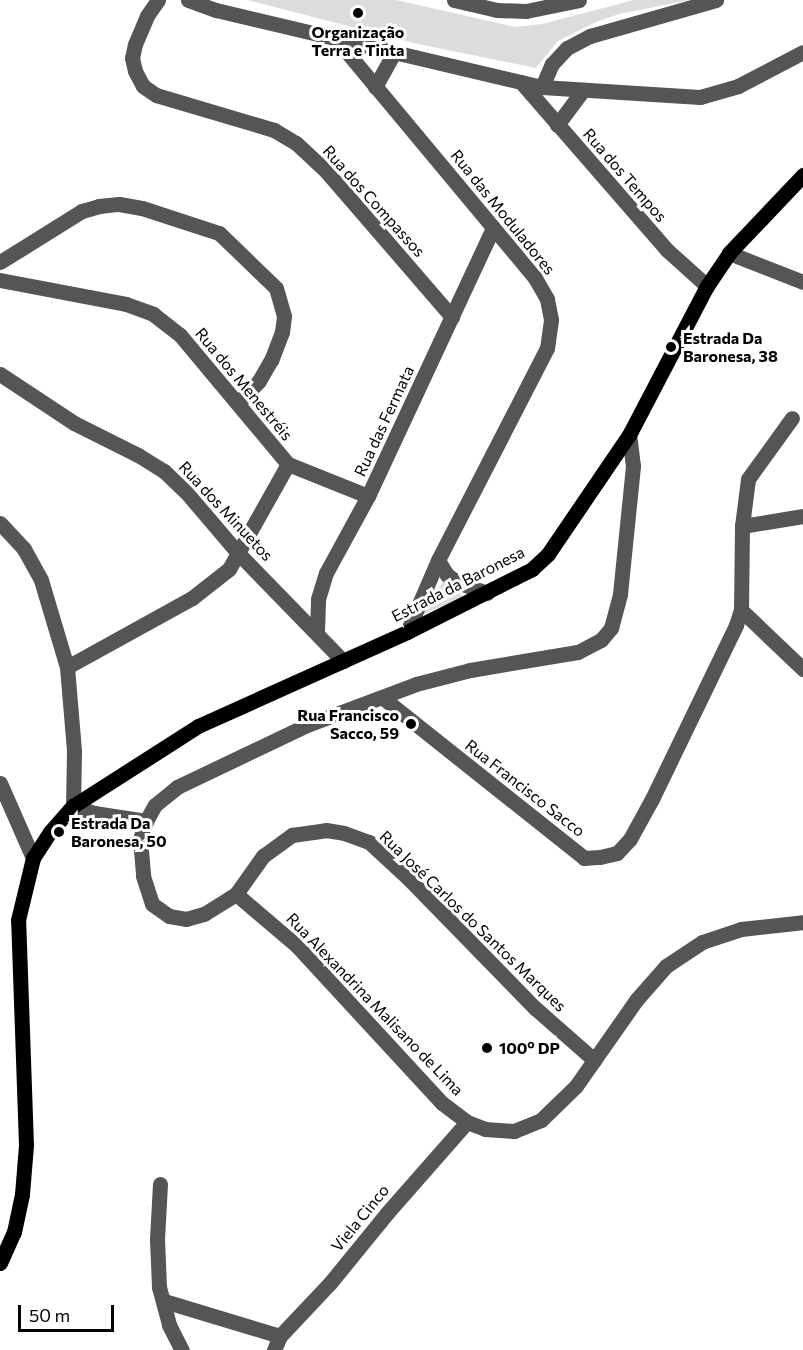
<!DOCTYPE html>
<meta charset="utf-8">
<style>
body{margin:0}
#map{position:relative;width:803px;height:1350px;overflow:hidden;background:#fff;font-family:Commissioner,sans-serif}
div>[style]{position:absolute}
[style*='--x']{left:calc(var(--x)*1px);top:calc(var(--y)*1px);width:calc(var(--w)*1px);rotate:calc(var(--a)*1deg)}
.green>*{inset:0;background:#dcdcdc}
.minor>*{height:15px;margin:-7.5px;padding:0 7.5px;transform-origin:7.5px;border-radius:7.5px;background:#555}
.major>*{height:15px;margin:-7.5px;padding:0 7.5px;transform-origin:7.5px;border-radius:7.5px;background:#000}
.dots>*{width:16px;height:16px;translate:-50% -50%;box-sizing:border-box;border:3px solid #fff;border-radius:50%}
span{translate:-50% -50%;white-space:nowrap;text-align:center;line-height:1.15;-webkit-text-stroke:6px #fff;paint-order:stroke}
.poi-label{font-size:16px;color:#000;font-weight:700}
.left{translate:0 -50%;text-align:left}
.right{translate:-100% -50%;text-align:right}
.street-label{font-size:16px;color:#000}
.scale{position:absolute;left:18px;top:1305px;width:96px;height:27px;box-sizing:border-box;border:3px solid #000;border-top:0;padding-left:8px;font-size:18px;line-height:21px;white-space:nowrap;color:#000;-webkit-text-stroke:4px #fff;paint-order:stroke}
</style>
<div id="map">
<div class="green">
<div style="clip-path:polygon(247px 0,396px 0,515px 27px,542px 24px,634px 0,690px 0,619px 14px,594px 23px,558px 41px,536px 68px,418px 44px)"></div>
<div style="clip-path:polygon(447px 577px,463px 597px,417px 617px)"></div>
</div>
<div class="minor">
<div style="--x:158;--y:0;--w:19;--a:125"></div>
<div style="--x:147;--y:16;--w:30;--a:113"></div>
<div style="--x:135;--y:44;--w:14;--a:102"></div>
<div style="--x:132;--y:58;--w:13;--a:77"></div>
<div style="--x:135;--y:71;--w:17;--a:62"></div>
<div style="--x:143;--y:86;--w:16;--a:35"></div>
<div style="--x:156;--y:95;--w:123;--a:16.5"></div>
<div style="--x:274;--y:130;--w:26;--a:31"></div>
<div style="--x:296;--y:143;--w:41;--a:43"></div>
<div style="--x:326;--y:171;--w:193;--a:49.2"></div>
<div style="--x:188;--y:0;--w:30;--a:20"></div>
<div style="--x:216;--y:10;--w:335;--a:13.3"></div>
<div style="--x:542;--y:87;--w:158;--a:3.6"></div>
<div style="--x:700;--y:97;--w:40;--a:-16"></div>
<div style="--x:738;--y:86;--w:73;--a:-27.6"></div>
<div style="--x:454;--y:0;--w:44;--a:13.1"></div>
<div style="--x:497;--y:10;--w:29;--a:2"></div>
<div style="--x:526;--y:11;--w:54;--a:-11.7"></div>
<div style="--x:336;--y:39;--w:311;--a:50.2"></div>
<div style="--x:535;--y:278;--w:24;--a:60"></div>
<div style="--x:547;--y:299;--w:21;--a:79"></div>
<div style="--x:551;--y:320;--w:28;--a:98"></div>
<div style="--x:547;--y:348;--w:238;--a:117.2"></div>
<div style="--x:438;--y:560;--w:17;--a:59"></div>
<div style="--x:447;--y:575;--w:12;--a:35"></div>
<div style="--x:457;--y:582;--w:32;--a:20"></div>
<div style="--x:521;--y:82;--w:223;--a:49"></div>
<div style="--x:667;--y:250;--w:54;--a:42"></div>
<div style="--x:375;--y:87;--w:39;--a:-61"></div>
<div style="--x:542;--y:87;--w:25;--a:-67"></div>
<div style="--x:552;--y:64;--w:22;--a:-47"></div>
<div style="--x:567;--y:48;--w:26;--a:-28"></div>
<div style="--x:590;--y:36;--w:131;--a:-15.9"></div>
<div style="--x:557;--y:125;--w:44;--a:-53.4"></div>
<div style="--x:729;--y:253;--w:79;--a:21.4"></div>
<div style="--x:0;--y:262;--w:97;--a:-31.9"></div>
<div style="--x:82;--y:211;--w:18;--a:-16"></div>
<div style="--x:99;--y:206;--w:20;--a:-6"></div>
<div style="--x:119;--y:204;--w:23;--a:10"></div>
<div style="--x:142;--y:208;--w:81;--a:18"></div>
<div style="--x:219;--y:233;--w:79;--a:44"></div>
<div style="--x:276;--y:288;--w:29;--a:74"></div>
<div style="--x:284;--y:316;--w:16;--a:97"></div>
<div style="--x:282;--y:332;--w:30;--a:111"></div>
<div style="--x:271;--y:360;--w:24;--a:120"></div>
<div style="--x:259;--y:381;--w:30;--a:134"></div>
<div style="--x:0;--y:280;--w:128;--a:10.8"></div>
<div style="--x:126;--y:304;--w:29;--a:20"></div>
<div style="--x:153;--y:314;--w:34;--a:38"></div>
<div style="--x:180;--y:335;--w:168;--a:50.1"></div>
<div style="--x:288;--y:464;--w:86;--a:21.8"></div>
<div style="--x:0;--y:374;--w:89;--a:33.5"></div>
<div style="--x:74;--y:423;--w:72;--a:26.6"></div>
<div style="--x:138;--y:455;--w:31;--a:32"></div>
<div style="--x:164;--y:471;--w:30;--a:44"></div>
<div style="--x:186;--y:492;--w:80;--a:49.6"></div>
<div style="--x:238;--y:553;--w:151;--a:45.8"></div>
<div style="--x:0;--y:523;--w:35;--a:47"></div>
<div style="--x:24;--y:549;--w:35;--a:61"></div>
<div style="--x:41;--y:580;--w:91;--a:73.4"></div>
<div style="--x:67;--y:667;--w:84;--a:85.2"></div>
<div style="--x:74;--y:751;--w:55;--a:91"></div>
<div style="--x:73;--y:806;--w:22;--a:18"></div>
<div style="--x:94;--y:813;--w:53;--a:8.7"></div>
<div style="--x:146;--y:821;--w:18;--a:-61"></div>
<div style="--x:155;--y:805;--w:28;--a:-39"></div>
<div style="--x:177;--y:787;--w:144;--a:-25.5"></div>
<div style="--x:307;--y:725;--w:116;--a:-20.6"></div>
<div style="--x:416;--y:684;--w:56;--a:-14.5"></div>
<div style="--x:470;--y:670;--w:109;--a:-9.5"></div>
<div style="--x:578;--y:652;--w:26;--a:-28"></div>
<div style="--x:601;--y:640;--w:16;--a:-50"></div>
<div style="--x:611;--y:628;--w:35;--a:-75"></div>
<div style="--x:620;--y:594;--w:129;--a:-84.2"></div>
<div style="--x:633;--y:466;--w:31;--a:-97"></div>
<div style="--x:742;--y:526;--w:62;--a:-9.3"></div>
<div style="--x:741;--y:610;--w:86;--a:43.6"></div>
<div style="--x:317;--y:631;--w:32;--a:-88"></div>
<div style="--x:318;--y:599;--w:27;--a:-73"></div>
<div style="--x:326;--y:573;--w:88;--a:-61.4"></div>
<div style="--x:368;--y:496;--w:296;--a:-65"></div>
<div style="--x:407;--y:632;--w:78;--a:-66.7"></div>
<div style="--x:67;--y:667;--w:143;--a:-28.9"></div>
<div style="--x:192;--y:598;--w:47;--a:-38.1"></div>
<div style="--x:229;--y:569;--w:120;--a:-60.7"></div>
<div style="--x:383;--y:698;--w:257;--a:38.5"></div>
<div style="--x:584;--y:858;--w:16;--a:-4"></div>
<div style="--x:600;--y:857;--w:17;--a:-13"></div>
<div style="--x:617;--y:853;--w:19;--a:-47"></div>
<div style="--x:630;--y:839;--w:46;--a:-61.2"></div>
<div style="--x:652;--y:799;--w:193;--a:-64.2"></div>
<div style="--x:736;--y:625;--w:16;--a:-72"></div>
<div style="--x:741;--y:610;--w:84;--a:-89.3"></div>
<div style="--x:742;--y:526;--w:47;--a:-82.7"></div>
<div style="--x:748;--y:479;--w:75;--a:-54.2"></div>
<div style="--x:0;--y:783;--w:82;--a:66.3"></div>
<div style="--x:146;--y:821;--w:19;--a:108"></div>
<div style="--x:140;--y:839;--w:37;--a:85"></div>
<div style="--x:143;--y:876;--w:29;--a:72"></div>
<div style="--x:152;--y:904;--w:21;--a:35"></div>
<div style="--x:169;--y:916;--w:17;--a:10"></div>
<div style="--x:186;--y:919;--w:19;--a:-16"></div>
<div style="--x:204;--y:914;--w:38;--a:-32"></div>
<div style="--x:236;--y:894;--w:80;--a:40.4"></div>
<div style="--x:297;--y:946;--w:214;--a:47.3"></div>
<div style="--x:442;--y:1103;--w:31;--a:37"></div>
<div style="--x:467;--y:1122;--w:19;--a:21"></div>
<div style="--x:485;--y:1129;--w:29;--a:4"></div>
<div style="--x:514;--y:1131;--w:29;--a:-22"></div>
<div style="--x:541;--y:1120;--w:49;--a:-44.2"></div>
<div style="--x:576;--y:1086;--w:106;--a:-55"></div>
<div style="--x:637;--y:999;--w:44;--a:-48.7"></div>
<div style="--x:666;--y:966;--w:43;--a:-33.7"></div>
<div style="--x:702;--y:942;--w:41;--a:-18.4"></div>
<div style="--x:741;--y:929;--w:62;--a:-6.4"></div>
<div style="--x:236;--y:894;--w:47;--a:-54.6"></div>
<div style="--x:263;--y:856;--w:36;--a:-36"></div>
<div style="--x:292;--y:835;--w:34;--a:-8"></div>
<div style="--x:326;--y:830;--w:18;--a:9"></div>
<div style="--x:344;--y:833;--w:27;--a:20"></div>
<div style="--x:369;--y:842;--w:53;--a:42.7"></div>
<div style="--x:408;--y:878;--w:182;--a:45.7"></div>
<div style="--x:535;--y:1008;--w:79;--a:41.4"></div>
<div style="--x:160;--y:1184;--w:55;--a:93.1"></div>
<div style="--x:157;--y:1239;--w:48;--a:87.6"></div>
<div style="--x:159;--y:1287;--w:39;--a:75"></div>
<div style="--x:169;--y:1325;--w:28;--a:63"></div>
<div style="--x:164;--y:1301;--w:121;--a:16.8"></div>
<div style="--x:274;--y:1350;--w:15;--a:-67"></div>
<div style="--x:280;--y:1336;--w:73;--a:-46.7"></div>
<div style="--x:330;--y:1283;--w:90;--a:-50.8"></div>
<div style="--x:387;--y:1213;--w:121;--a:-48.7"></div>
</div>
<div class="major">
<div style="--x:0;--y:1263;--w:34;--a:-66"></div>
<div style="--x:14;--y:1232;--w:39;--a:-78"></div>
<div style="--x:22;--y:1194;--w:49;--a:-85.3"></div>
<div style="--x:26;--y:1145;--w:225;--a:-92"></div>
<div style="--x:18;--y:920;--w:64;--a:-76.4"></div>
<div style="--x:33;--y:858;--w:31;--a:-57"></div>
<div style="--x:50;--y:832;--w:35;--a:-49"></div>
<div style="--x:73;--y:806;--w:148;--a:-32.6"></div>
<div style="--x:198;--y:726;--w:229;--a:-24.2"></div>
<div style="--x:407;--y:632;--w:140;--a:-26.7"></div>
<div style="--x:532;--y:569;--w:22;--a:-43"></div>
<div style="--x:548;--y:554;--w:144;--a:-55.8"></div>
<div style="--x:629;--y:435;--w:168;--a:-62.4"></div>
<div style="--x:707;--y:286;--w:40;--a:-56"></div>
<div style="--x:729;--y:253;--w:108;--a:-46.5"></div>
</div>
<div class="dots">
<div style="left:358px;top:13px;background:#000"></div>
<div style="left:671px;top:347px;background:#000"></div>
<div style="left:411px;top:724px;background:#000"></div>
<div style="left:59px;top:832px;background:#000"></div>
<div style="left:487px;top:1048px;background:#000"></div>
</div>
<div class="poi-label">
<span style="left:358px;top:41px">Organização<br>Terra e Tinta</span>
<span class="left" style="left:683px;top:347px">Estrada Da<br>Baronesa, 38</span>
<span class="right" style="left:399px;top:724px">Rua Francisco<br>Sacco, 59</span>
<span class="left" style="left:71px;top:832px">Estrada Da<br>Baronesa, 50</span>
<span class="left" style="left:499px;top:1048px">100º DP</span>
</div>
<div class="street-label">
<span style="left:625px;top:175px;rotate:49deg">Rua dos Tempos</span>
<span style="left:374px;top:201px;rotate:48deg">Rua dos Compassos</span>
<span style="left:503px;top:212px;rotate:51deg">Rua das Moduladores</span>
<span style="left:244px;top:384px;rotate:50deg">Rua dos Menestréis</span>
<span style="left:384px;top:421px;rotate:-65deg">Rua das Fermata</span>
<span style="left:226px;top:511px;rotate:47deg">Rua dos Minuetos</span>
<span style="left:458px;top:584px;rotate:-27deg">Estrada da Baronesa</span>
<span style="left:525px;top:788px;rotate:38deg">Rua Francisco Sacco</span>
<span style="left:473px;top:921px;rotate:44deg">Rua José Carlos do Santos Marques</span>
<span style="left:375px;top:1004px;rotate:46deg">Rua Alexandrina Malisano de Lima</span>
<span style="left:360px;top:1218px;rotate:-51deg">Viela Cinco</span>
</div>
<div class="scale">50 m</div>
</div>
